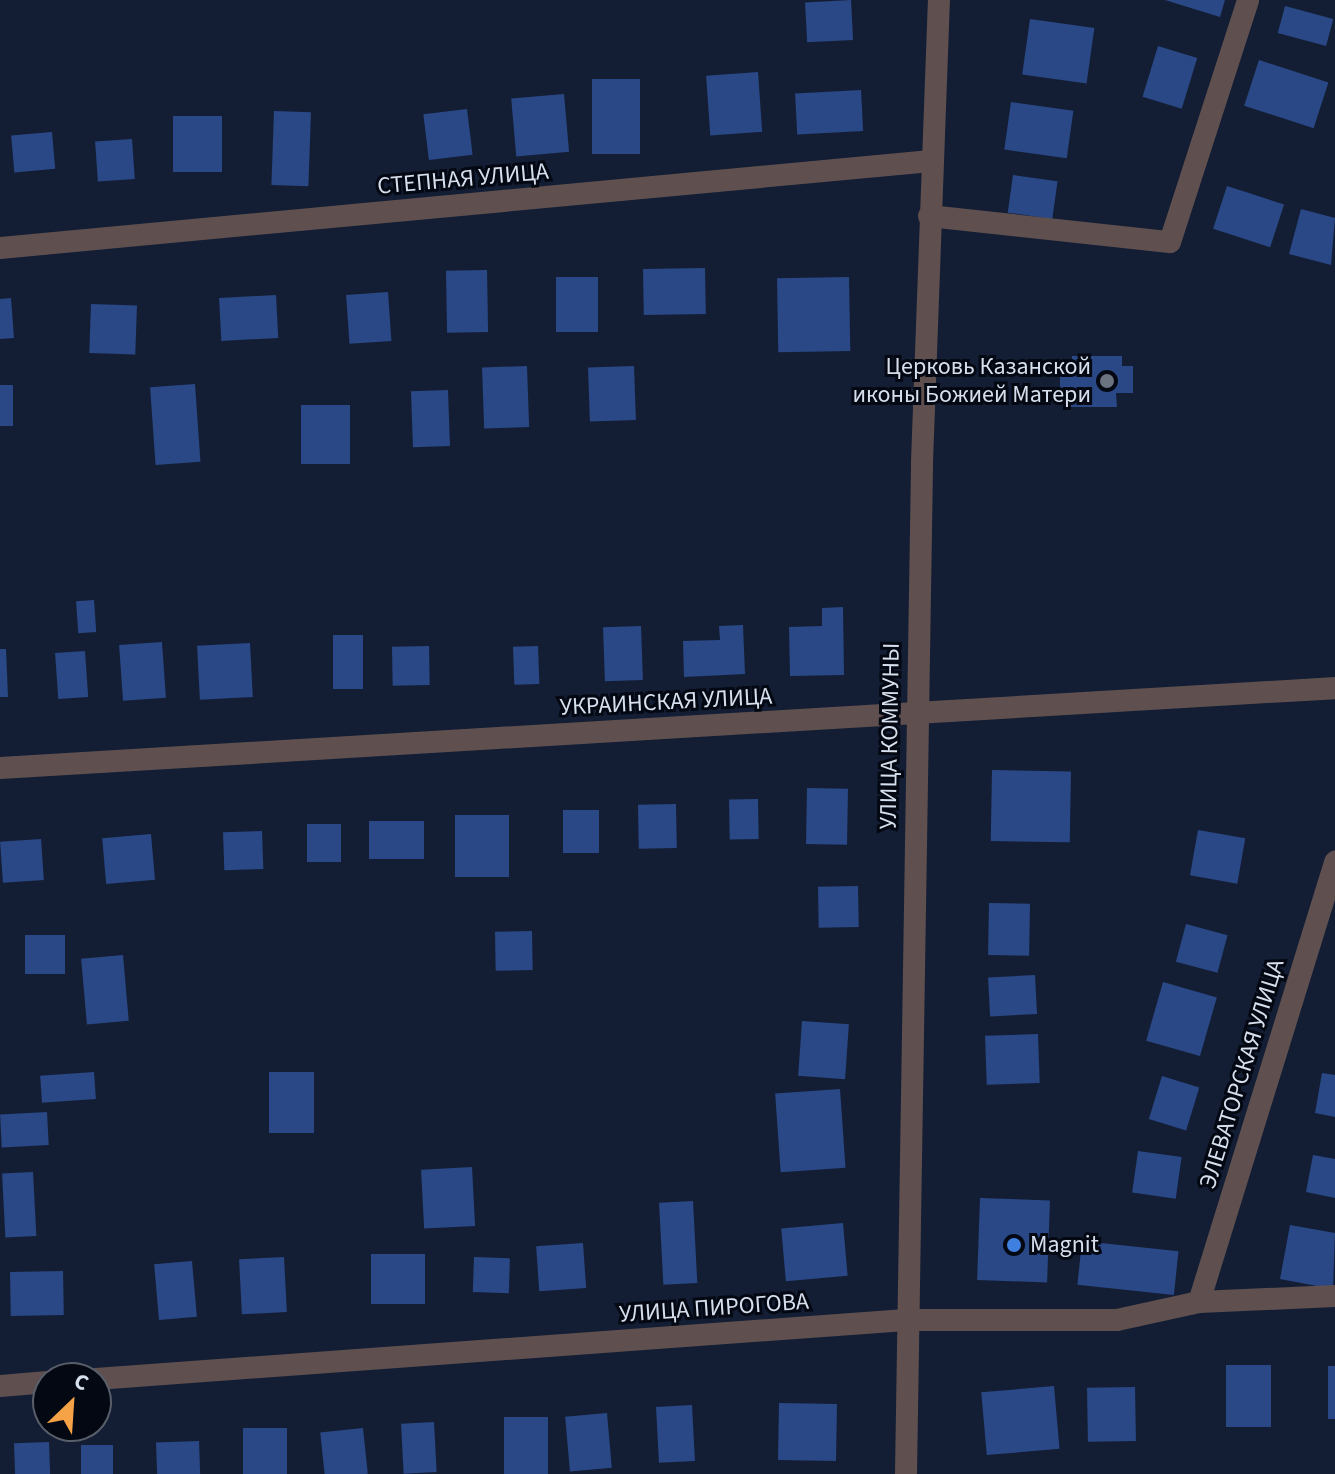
<!DOCTYPE html>
<meta charset="utf-8">
<style>
body{margin:0}
#map{position:relative;width:1335px;height:1474px;overflow:hidden;background:#131e34;font-family:"Source Sans 3",sans-serif}
div>[style]{position:absolute}
[style*='--x']{left:calc(var(--x)*1px);top:calc(var(--y)*1px);width:calc(var(--w)*1px);rotate:calc(var(--a)*1deg)}
.building>*{inset:0;background:#2a4886;transform-origin:0 0}
.minor>*{height:22px;margin:-11px;padding:0 11px;transform-origin:11px;border-radius:11px;background:#5f504f}
.tertiary>*{height:22px;margin:-11px;padding:0 11px;transform-origin:11px;border-radius:11px;background:#5f504f}
.dots>*{width:22px;height:22px;translate:-50% -50%;box-sizing:border-box;border:4px solid #040812;border-radius:50%}
span{translate:-50% -50%;white-space:nowrap;text-align:center;line-height:1.15;-webkit-text-stroke:6px #040812;paint-order:stroke}
.street-label{font-size:24px;color:#d6dfee}
.poi-label{font-size:24px;color:#d6dfee}
.right{translate:-100% -50%;text-align:right}
.left{translate:0 -50%;text-align:left}
.north{position:absolute;left:32px;top:1362px;width:80px;height:80px;box-sizing:border-box;background:#040812;border:2px solid #585e6a;border-radius:50%;rotate:25deg;font-size:22px;font-weight:700;line-height:32px;text-align:center;color:#d6dfee}
.north::after{content:'';display:block;margin:auto;width:28px;height:36px;background:#f6a247;clip-path:polygon(50% 0,100% 100%,50% 72%,0 100%)}
</style>
<div id="map">
<div class="building">
<div style="left:851px;top:0;width:40px;height:46px;rotate:87deg"></div>
<div style="clip-path:polygon(1165px 0,1225px 0,1220px 17px)"></div>
<div style="left:1285px;top:6px;width:50px;height:28px;rotate:15deg"></div>
<div style="left:1030px;top:19px;width:65px;height:56px;rotate:8deg"></div>
<div style="left:1158px;top:46px;width:41px;height:53px;rotate:17deg"></div>
<div style="left:1259px;top:60px;width:73px;height:48px;rotate:18deg"></div>
<div style="left:758px;top:72px;width:60px;height:52px;rotate:86deg"></div>
<div style="left:592px;top:79px;width:48px;height:75px"></div>
<div style="left:861px;top:90px;width:41px;height:66px;rotate:87deg"></div>
<div style="left:564px;top:94px;width:58px;height:53px;rotate:85deg"></div>
<div style="left:1011px;top:102px;width:63px;height:48px;rotate:8deg"></div>
<div style="left:467px;top:109px;width:46px;height:44px;rotate:83deg"></div>
<div style="left:274px;top:111px;width:37px;height:74px;rotate:2deg"></div>
<div style="left:173px;top:116px;width:49px;height:56px"></div>
<div style="left:52px;top:132px;width:37px;height:41px;rotate:85deg"></div>
<div style="left:132px;top:139px;width:40px;height:37px;rotate:86deg"></div>
<div style="left:1013px;top:175px;width:45px;height:38px;rotate:8deg"></div>
<div style="left:1227px;top:186px;width:60px;height:45px;rotate:18deg"></div>
<div style="clip-path:polygon(1301px 209px,1335px 218px,1331px 265px,1289px 254px)"></div>
<div style="left:705px;top:268px;width:46px;height:62px;rotate:89deg"></div>
<div style="left:487px;top:270px;width:62px;height:41px;rotate:89deg"></div>
<div style="left:556px;top:277px;width:42px;height:55px"></div>
<div style="left:849px;top:277px;width:74px;height:72px;rotate:89deg"></div>
<div style="left:388px;top:292px;width:49px;height:42px;rotate:86deg"></div>
<div style="left:276px;top:295px;width:43px;height:57px;rotate:87deg"></div>
<div style="clip-path:polygon(11px 298px,14px 338px,0 339px,0 299px)"></div>
<div style="left:91px;top:304px;width:46px;height:49px;rotate:2deg"></div>
<div style="clip-path:polygon(1072px 356px,1122px 356px,1122px 366px,1133px 366px,1133px 393px,1116px 393px,1117px 407px,1071px 407px,1071px 393px,1060px 394px,1060px 372px,1072px 372px)"></div>
<div style="left:527px;top:366px;width:61px;height:45px;rotate:88deg"></div>
<div style="left:634px;top:366px;width:54px;height:46px;rotate:88deg"></div>
<div style="left:195px;top:384px;width:78px;height:45px;rotate:86deg"></div>
<div style="left:0;top:385px;width:13px;height:41px"></div>
<div style="left:448px;top:390px;width:56px;height:37px;rotate:88deg"></div>
<div style="left:301px;top:405px;width:49px;height:59px"></div>
<div style="left:94px;top:600px;width:32px;height:18px;rotate:86deg"></div>
<div style="clip-path:polygon(843px 607px,844px 675px,790px 676px,789px 627px,822px 626px,822px 608px)"></div>
<div style="clip-path:polygon(743px 625px,745px 674px,684px 677px,683px 641px,720px 640px,719px 626px)"></div>
<div style="left:641px;top:626px;width:54px;height:38px;rotate:88deg"></div>
<div style="left:333px;top:635px;width:30px;height:54px"></div>
<div style="left:162px;top:642px;width:56px;height:43px;rotate:86deg"></div>
<div style="left:250px;top:643px;width:54px;height:53px;rotate:87deg"></div>
<div style="left:429px;top:646px;width:39px;height:37px;rotate:89deg"></div>
<div style="left:538px;top:646px;width:38px;height:25px;rotate:88deg"></div>
<div style="clip-path:polygon(0 649px,6px 649px,8px 697px,0 697px)"></div>
<div style="left:85px;top:651px;width:46px;height:30px;rotate:86deg"></div>
<div style="left:992px;top:770px;width:79px;height:71px;rotate:1deg"></div>
<div style="left:807px;top:788px;width:41px;height:56px;rotate:1deg"></div>
<div style="left:758px;top:799px;width:40px;height:29px;rotate:89deg"></div>
<div style="left:676px;top:804px;width:44px;height:38px;rotate:89deg"></div>
<div style="left:563px;top:810px;width:36px;height:43px"></div>
<div style="left:455px;top:815px;width:54px;height:62px"></div>
<div style="left:424px;top:821px;width:38px;height:55px;rotate:90deg"></div>
<div style="left:341px;top:824px;width:38px;height:34px;rotate:90deg"></div>
<div style="left:1198px;top:830px;width:48px;height:46px;rotate:10deg"></div>
<div style="left:262px;top:831px;width:38px;height:39px;rotate:88deg"></div>
<div style="left:151px;top:834px;width:46px;height:49px;rotate:85deg"></div>
<div style="left:41px;top:839px;width:41px;height:41px;rotate:86deg"></div>
<div style="left:858px;top:886px;width:41px;height:40px;rotate:89deg"></div>
<div style="left:989px;top:903px;width:41px;height:52px;rotate:1deg"></div>
<div style="left:1186px;top:924px;width:43px;height:39px;rotate:15deg"></div>
<div style="left:532px;top:931px;width:39px;height:37px;rotate:89deg"></div>
<div style="left:25px;top:935px;width:40px;height:39px"></div>
<div style="left:123px;top:955px;width:66px;height:42px;rotate:85deg"></div>
<div style="left:1035px;top:975px;width:39px;height:47px;rotate:87deg"></div>
<div style="left:1163px;top:982px;width:56px;height:61px;rotate:16deg"></div>
<div style="left:802px;top:1021px;width:47px;height:55px;rotate:4deg"></div>
<div style="left:1038px;top:1034px;width:49px;height:53px;rotate:88deg"></div>
<div style="left:94px;top:1072px;width:27px;height:54px;rotate:86deg"></div>
<div style="left:269px;top:1072px;width:45px;height:61px"></div>
<div style="clip-path:polygon(1322px 1073px,1335px 1075px,1335px 1117px,1315px 1113px)"></div>
<div style="left:1162px;top:1076px;width:39px;height:45px;rotate:17deg"></div>
<div style="left:840px;top:1089px;width:79px;height:65px;rotate:86deg"></div>
<div style="left:47px;top:1112px;width:33px;height:47px;rotate:87deg"></div>
<div style="left:1138px;top:1151px;width:44px;height:42px;rotate:8deg"></div>
<div style="clip-path:polygon(1313px 1155px,1335px 1159px,1335px 1198px,1306px 1192px)"></div>
<div style="left:472px;top:1167px;width:59px;height:51px;rotate:87deg"></div>
<div style="left:33px;top:1172px;width:64px;height:31px;rotate:87deg"></div>
<div style="left:980px;top:1198px;width:70px;height:82px;rotate:2deg"></div>
<div style="left:693px;top:1201px;width:82px;height:34px;rotate:87deg"></div>
<div style="left:843px;top:1223px;width:53px;height:62px;rotate:85deg"></div>
<div style="clip-path:polygon(1290px 1225px,1335px 1233px,1333px 1289px,1280px 1279px)"></div>
<div style="left:1082px;top:1241px;width:97px;height:44px;rotate:6deg"></div>
<div style="left:583px;top:1243px;width:45px;height:47px;rotate:86deg"></div>
<div style="left:371px;top:1254px;width:54px;height:50px"></div>
<div style="left:284px;top:1257px;width:55px;height:45px;rotate:87deg"></div>
<div style="left:474px;top:1257px;width:36px;height:35px;rotate:2deg"></div>
<div style="left:192px;top:1261px;width:56px;height:38px;rotate:85deg"></div>
<div style="left:63px;top:1271px;width:44px;height:53px;rotate:89deg"></div>
<div style="left:1226px;top:1365px;width:45px;height:62px"></div>
<div style="left:1328px;top:1366px;width:7px;height:53px"></div>
<div style="left:1054px;top:1386px;width:63px;height:73px;rotate:85deg"></div>
<div style="left:1135px;top:1387px;width:54px;height:48px;rotate:89deg"></div>
<div style="left:779px;top:1403px;width:58px;height:57px;rotate:1deg"></div>
<div style="left:692px;top:1405px;width:56px;height:36px;rotate:87deg"></div>
<div style="left:607px;top:1413px;width:55px;height:42px;rotate:85deg"></div>
<div style="left:504px;top:1417px;width:44px;height:57px"></div>
<div style="left:434px;top:1422px;width:50px;height:33px;rotate:87deg"></div>
<div style="left:287px;top:1428px;width:46px;height:44px;rotate:90deg"></div>
<div style="left:363px;top:1428px;width:46px;height:43px;rotate:84deg"></div>
<div style="left:199px;top:1441px;width:33px;height:43px;rotate:88deg"></div>
<div style="left:49px;top:1442px;width:32px;height:35px;rotate:88deg"></div>
<div style="left:81px;top:1445px;width:32px;height:29px"></div>
</div>
<div class="minor">
<div style="--x:929;--y:216;--w:242;--a:6.2"></div>
<div style="--x:1170;--y:242;--w:254;--a:-72.1"></div>
<div style="--x:0;--y:248;--w:935;--a:-5.34"></div>
<div style="--x:916;--y:713;--w:420;--a:-3.4"></div>
<div style="--x:1199;--y:1302;--w:461;--a:-72.8"></div>
<div style="--x:96;--y:1379;--w:812;--a:-4.17"></div>
<div style="--x:906;--y:1320;--w:211;--a:0"></div>
<div style="--x:1117;--y:1320;--w:84;--a:-12.4"></div>
<div style="--x:1199;--y:1302;--w:136;--a:-2.5"></div>
<div style="--x:0;--y:1386;--w:48;--a:-4.8"></div>
</div>
<div class="tertiary">
<div style="--x:0;--y:768;--w:918;--a:-3.44"></div>
<div style="--x:906;--y:1474;--w:1012;--a:-89.09"></div>
<div style="--x:922;--y:462;--w:462;--a:-87.9"></div>
</div>
<div class="dots">
<div style="left:1107px;top:381px;background:#6b7280"></div>
<div style="left:1014px;top:1245px;background:#3f7fe0"></div>
</div>
<div class="street-label">
<span style="left:463px;top:179px;rotate:-5deg">СТЕПНАЯ УЛИЦА</span>
<span style="left:666px;top:702px;rotate:-3deg">УКРАИНСКАЯ УЛИЦА</span>
<span style="left:890px;top:736px;rotate:-89deg">УЛИЦА КОММУНЫ</span>
<span style="left:1242px;top:1074px;rotate:-73deg">ЭЛЕВАТОРСКАЯ УЛИЦА</span>
<span style="left:714px;top:1308px;rotate:-4deg">УЛИЦА ПИРОГОВА</span>
</div>
<div class="poi-label">
<span class="right" style="left:1091px;top:381px">Церковь Казанской<br>иконы Божией Матери</span>
<span class="left" style="left:1030px;top:1245px">Magnit</span>
</div>
<div class="north">С</div>
</div>
